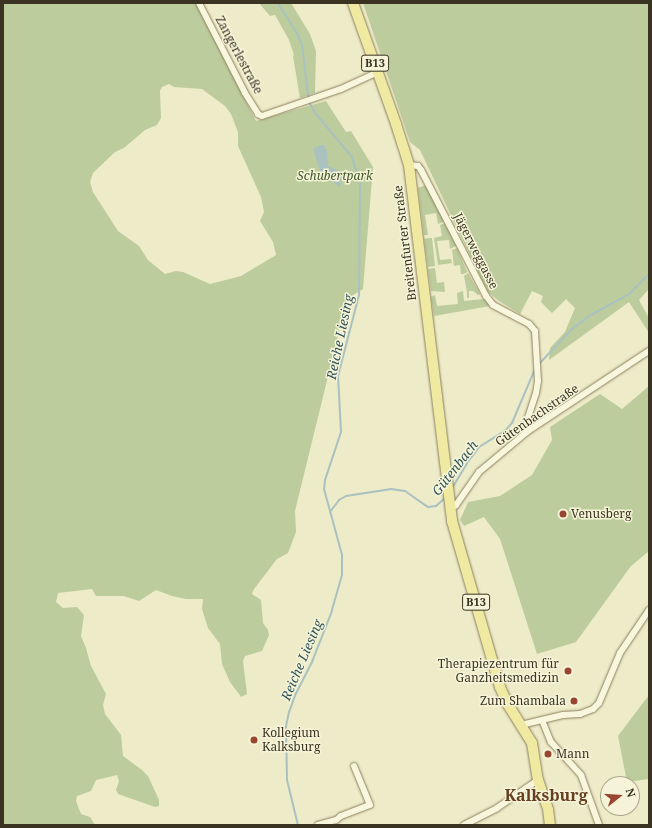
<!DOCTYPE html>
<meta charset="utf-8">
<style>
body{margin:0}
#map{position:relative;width:652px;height:828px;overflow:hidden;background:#eeebc8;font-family:"Noto Serif",serif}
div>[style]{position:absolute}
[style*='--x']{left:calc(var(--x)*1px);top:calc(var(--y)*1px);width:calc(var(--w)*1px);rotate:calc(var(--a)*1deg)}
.green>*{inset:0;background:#bccc9c}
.water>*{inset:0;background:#a9c2c0}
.stream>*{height:2px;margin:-1px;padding:0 1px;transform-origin:1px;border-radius:1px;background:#a9c2c0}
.roads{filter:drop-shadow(0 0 1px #8a7f5d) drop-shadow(0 0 1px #8a7f5d)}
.street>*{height:6px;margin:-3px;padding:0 3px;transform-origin:3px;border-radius:3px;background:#f8f6dc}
.primary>*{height:10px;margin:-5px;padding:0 5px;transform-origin:5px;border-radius:5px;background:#efe9a2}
.dots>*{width:11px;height:11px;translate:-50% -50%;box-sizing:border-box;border:2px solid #f5f4d8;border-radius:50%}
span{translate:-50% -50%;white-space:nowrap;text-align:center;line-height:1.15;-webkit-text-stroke:3px #f5f4d8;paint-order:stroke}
.shield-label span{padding:1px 3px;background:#f5f4d8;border:1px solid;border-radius:3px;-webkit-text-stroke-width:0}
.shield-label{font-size:11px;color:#3b3321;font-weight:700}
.street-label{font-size:12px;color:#3b3321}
.park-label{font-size:12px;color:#405728;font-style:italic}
.poi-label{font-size:12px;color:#3b3321}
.left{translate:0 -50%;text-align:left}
.right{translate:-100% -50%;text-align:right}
.water-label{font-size:13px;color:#30535a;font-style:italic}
.district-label{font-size:16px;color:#663f21;font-weight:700}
.frame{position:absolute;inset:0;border:4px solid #3b3321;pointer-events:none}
.north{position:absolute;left:600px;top:776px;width:40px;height:40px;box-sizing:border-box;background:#f5f4d8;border:1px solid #aba78f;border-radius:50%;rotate:73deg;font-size:11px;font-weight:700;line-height:16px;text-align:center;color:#3b3321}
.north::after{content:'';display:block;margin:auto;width:14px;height:18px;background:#98462f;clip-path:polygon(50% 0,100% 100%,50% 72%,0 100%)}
</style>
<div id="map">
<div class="green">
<div style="clip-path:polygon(evenodd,3px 3px,196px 3px,256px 121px,326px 101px,346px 132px,351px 131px,373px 167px,363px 289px,347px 299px,295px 511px,296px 532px,288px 553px,277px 559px,254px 589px,252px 594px,261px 600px,263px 623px,268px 630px,269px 635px,262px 651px,245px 656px,243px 661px,247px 694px,241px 697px,230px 682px,222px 664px,220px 644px,208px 628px,202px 609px,203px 599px,186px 599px,172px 596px,156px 590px,139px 601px,124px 596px,96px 596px,92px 589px,58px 593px,56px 602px,63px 608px,77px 607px,84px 615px,81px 636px,86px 648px,91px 666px,106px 694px,103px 705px,105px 714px,121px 735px,123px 756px,142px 770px,148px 776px,159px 800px,159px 806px,155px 807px,118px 794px,116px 790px,119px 781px,117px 775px,96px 780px,91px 791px,77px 796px,76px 801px,81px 814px,90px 817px,95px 825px,3px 825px,3px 3px,169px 84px,174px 87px,202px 89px,225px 106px,231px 114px,238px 132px,238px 146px,261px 197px,264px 212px,260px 221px,273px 242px,276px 255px,241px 276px,210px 284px,183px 272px,176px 271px,165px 274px,148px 260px,139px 246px,118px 231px,93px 192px,90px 182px,93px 173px,115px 152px,124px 148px,145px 130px,157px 125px,161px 118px,160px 91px,162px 87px,169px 84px)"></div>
<div style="clip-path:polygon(259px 3px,291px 3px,310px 34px,316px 51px,315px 93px,300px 98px,293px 56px,294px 55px,289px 40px,275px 15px,270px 16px)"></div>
<div style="clip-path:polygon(363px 3px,649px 3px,649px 289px,639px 300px,649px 318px,649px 333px,629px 302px,549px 360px,550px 348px,565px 332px,575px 308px,566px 299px,552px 313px,541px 302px,543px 296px,532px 291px,520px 314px,499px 301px,487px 291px,420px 150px,410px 142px)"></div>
<div style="clip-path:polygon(426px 185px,445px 221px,438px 224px,436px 213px,425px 215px,428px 235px,424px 235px,418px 188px)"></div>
<div style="clip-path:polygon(445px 223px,456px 246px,450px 249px,449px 240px,437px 241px,440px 260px,451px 259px,452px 263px,438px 265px,434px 238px,442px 236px,440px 225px)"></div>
<div style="clip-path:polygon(429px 238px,432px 238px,435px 266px,428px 267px,424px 239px)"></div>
<div style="clip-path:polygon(457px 248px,467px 272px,464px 274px,461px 274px,460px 265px,454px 266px,452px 250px)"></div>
<div style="clip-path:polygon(435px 268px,437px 283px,444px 282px,445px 292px,431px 291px,428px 269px)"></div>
<div style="clip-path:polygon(468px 273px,480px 294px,478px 295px,473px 291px,469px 291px,469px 298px,467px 298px,467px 292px,464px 276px)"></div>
<div style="clip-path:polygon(463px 291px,464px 301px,484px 299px,490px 306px,434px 316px,431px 297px,435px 295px,437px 306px,458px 304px,457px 293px)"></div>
<div style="clip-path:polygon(649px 386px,649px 551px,631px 566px,576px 642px,537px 654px,500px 539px,484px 517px,464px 526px,460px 520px,468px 502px,500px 496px,532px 475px,552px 440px,550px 427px,600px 394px,622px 409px)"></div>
<div style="clip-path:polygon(649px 695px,649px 779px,627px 782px,618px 736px)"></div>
</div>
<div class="water">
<div style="clip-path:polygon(321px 145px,324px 145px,327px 151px,328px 166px,339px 171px,341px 178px,340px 187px,325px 177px,320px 171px,313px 149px)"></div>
</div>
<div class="stream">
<div style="--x:278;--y:3;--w:36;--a:58"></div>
<div style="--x:297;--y:33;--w:13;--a:67"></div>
<div style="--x:302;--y:45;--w:57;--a:83"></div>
<div style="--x:309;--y:102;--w:14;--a:60"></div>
<div style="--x:316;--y:114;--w:56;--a:50.1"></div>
<div style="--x:352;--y:157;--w:27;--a:73"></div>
<div style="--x:360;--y:183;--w:112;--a:90.5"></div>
<div style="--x:359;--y:295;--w:84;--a:104.5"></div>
<div style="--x:338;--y:376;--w:56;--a:86.9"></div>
<div style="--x:341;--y:432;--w:51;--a:108.4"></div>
<div style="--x:325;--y:480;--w:9;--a:96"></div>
<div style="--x:324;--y:489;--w:68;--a:74.7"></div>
<div style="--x:342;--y:555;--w:20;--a:90"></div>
<div style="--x:342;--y:575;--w:37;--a:106"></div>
<div style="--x:332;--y:611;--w:55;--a:111.4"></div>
<div style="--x:312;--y:662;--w:35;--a:117"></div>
<div style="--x:296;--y:693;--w:20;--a:110"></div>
<div style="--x:289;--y:712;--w:14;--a:102"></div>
<div style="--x:286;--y:726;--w:54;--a:88.9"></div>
<div style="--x:287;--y:780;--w:46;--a:76.3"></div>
<div style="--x:538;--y:365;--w:50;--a:-46.6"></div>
<div style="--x:572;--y:329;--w:21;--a:-37"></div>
<div style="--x:589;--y:316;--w:46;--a:-28.8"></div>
<div style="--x:629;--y:294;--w:28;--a:-45"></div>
<div style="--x:451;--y:490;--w:31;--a:-59"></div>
<div style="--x:467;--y:463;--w:20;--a:-53"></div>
<div style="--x:479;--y:447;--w:31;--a:-32"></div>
<div style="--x:505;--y:431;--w:11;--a:-49"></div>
<div style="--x:512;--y:423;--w:59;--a:-66.9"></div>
<div style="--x:330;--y:512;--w:15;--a:-53"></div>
<div style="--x:339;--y:500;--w:8;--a:-30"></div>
<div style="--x:346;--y:496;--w:46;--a:-8.8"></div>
<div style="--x:391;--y:489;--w:14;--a:8"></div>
<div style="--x:405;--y:491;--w:28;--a:35"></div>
<div style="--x:428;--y:507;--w:8;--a:-7"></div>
<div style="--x:436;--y:506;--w:12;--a:-42"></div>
</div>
<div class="roads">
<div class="street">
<div style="--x:199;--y:3;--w:101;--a:62.9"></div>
<div style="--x:245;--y:93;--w:25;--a:58"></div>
<div style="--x:258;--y:114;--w:4;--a:27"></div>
<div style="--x:262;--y:116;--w:83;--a:-18.9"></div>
<div style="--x:341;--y:89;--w:41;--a:-24.7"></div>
<div style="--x:409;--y:165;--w:9;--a:6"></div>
<div style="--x:418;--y:166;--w:5;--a:53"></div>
<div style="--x:421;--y:170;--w:142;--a:62.7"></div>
<div style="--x:486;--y:296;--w:11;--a:52"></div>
<div style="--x:493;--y:305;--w:41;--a:27.8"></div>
<div style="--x:529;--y:324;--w:9;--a:49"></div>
<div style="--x:535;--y:331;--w:50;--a:86.6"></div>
<div style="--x:538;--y:381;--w:12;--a:99"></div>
<div style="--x:536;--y:393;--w:33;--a:108"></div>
<div style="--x:526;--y:424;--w:7;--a:74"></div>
<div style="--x:450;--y:510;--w:8;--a:-40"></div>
<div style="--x:456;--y:505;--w:40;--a:-55.1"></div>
<div style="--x:479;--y:472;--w:64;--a:-39.9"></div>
<div style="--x:528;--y:431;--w:145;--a:-33.5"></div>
<div style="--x:542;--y:720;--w:24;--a:68"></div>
<div style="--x:551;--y:742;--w:45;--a:47.7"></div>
<div style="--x:581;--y:775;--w:53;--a:70.2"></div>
<div style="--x:521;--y:725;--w:43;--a:-13.4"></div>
<div style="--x:563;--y:715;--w:17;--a:-3"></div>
<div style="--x:580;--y:714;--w:14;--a:-21"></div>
<div style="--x:593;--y:709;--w:8;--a:-45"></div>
<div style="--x:599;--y:703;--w:54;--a:-67.2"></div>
<div style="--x:620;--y:653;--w:52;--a:-56"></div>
<div style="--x:318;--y:825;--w:19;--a:-16"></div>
<div style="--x:336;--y:820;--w:6;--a:-39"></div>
<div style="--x:341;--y:816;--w:31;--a:-21"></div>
<div style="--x:370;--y:805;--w:42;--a:-112.3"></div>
<div style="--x:464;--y:825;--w:37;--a:-27"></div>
<div style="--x:497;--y:808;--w:50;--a:-34.3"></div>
</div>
<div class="primary">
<div style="--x:353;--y:3;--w:128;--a:70.4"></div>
<div style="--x:396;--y:124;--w:43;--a:72.4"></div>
<div style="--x:409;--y:165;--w:359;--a:83.1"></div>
<div style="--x:452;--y:521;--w:173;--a:73.9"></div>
<div style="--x:500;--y:687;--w:17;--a:66"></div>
<div style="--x:507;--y:703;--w:47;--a:58"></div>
<div style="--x:532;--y:743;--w:37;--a:81"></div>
<div style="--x:538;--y:780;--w:28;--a:71"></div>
<div style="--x:548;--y:809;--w:16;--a:83"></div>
</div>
</div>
<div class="dots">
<div style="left:563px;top:514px;background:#98462f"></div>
<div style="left:568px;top:671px;background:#98462f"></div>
<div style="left:574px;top:701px;background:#98462f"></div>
<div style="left:254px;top:740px;background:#98462f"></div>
<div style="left:548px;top:754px;background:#98462f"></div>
</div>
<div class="shield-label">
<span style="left:375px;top:63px">B13</span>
<span style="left:476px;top:602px">B13</span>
</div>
<div class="street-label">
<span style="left:239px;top:55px;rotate:62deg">Zangerlestraße</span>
<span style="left:405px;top:243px;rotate:-97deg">Breitenfurter Straße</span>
<span style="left:476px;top:251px;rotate:63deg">Jägerweggasse</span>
<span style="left:537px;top:415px;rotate:-35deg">Gütenbachstraße</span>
</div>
<div class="park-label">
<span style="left:335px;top:176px">Schubertpark</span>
</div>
<div class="poi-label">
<span class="left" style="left:571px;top:514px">Venusberg</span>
<span class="right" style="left:559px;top:671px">Therapiezentrum für<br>Ganzheitsmedizin</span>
<span class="right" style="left:566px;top:701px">Zum Shambala</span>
<span class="left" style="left:262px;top:740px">Kollegium<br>Kalksburg</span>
<span class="left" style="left:556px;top:754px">Mann</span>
</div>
<div class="water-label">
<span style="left:340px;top:337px;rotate:-78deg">Reiche Liesing</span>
<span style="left:455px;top:468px;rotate:-52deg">Gütenbach</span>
<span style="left:302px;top:660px;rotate:-67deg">Reiche Liesing</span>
</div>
<div class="district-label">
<span style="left:546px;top:795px">Kalksburg</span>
</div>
<div class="frame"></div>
<div class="north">N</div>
</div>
